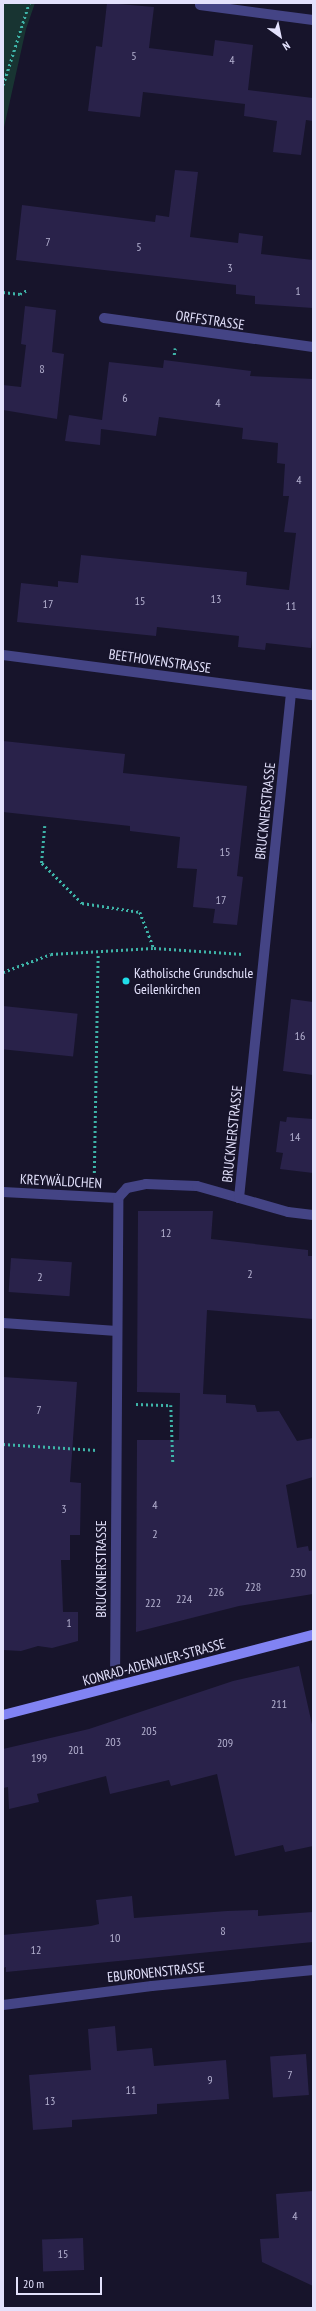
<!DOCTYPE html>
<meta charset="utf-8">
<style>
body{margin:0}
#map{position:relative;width:316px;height:2311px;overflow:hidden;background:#17142b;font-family:"PT Sans Narrow",sans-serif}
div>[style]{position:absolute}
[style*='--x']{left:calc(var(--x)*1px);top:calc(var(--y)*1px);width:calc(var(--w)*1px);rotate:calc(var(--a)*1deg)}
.green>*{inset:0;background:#183432}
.building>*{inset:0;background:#29224a;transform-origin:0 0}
.path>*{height:2.5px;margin-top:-1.25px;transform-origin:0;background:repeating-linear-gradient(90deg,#3eb4a8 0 2px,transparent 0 5px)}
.street>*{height:10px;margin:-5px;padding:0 5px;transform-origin:5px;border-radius:5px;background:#444485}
.secondary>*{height:10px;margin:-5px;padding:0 5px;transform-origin:5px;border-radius:5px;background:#8183f3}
.dots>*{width:11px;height:11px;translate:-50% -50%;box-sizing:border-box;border:2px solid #17142b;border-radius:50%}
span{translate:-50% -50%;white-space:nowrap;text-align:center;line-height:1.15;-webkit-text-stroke:4px #17142b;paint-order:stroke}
.number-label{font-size:12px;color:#b4b1d0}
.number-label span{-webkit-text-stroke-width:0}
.street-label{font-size:14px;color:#e3e1fc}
.poi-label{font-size:14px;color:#e3e1fc}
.left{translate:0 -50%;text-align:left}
.frame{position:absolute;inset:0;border:4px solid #e3e1fc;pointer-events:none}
.north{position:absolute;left:260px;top:16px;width:40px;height:40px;-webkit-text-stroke:3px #17142b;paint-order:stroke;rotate:147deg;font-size:11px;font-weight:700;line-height:16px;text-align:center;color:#e3e1fc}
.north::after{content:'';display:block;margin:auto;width:14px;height:18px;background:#e3e1fc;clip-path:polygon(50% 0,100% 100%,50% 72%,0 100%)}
.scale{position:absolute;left:16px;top:2277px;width:86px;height:18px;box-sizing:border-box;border:2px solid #e3e1fc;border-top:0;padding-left:5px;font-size:12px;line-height:14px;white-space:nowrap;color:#e3e1fc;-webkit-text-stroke:3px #17142b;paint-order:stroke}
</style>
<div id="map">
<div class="green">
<div style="clip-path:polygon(3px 3px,35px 3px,26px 29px,3px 132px)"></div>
</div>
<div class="building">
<div style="clip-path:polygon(107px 3px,154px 7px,149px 48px,213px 56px,215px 40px,253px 45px,248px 90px,313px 98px,313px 121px,306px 120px,301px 155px,273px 152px,277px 121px,244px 116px,245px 104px,143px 92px,140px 117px,88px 111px,96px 46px,102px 47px)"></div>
<div style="clip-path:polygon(175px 170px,198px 172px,190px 237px,238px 243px,239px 233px,263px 236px,261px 254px,313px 260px,313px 308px,255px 304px,255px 296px,236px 294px,236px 285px,16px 260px,22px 205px,155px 222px,156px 215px,169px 217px)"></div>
<div style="clip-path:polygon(25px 306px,56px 310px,52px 352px,64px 354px,57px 419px,3px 410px,3px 385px,21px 387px,26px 345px,21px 344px)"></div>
<div style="clip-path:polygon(164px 360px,251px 371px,250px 376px,313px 379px,313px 628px,311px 648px,266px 643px,265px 650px,238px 647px,239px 636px,157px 627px,156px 636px,17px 622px,21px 583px,58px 587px,58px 581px,78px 583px,81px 555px,247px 572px,246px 585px,289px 590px,296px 533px,284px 532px,289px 496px,283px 496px,285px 464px,277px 463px,278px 443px,242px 439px,243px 428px,159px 417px,156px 436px,101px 429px,100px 445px,65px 441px,69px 415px,102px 420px,109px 362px,163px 368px)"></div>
<div style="clip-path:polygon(3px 741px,125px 754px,123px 773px,247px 786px,237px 876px,243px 877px,237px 925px,213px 923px,215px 909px,193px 907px,197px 869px,177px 868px,180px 837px,130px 831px,130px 826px,3px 812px)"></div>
<div style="clip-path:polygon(291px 999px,313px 1002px,313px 1075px,283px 1071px)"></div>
<div style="left:3px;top:1006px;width:75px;height:43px;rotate:6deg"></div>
<div style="clip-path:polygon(287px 1117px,313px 1119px,313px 1173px,280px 1169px,283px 1153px,276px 1152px,280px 1121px,286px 1122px)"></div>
<div style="clip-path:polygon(138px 1211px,213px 1211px,211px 1239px,308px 1250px,308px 1256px,313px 1256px,313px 1319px,207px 1310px,203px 1394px,226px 1395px,226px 1403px,255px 1405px,257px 1412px,279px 1411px,297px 1441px,313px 1438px,313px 1477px,286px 1485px,297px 1548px,308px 1546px,309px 1551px,313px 1550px,313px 1594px,239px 1606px,136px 1632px,137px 1440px,179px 1440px,180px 1393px,137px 1392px)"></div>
<div style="left:11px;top:1258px;width:61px;height:34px;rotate:4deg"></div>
<div style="clip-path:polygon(3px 1377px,77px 1382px,70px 1482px,81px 1483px,80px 1535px,70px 1535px,70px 1560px,61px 1560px,63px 1612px,78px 1612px,78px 1641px,52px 1648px,38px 1646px,21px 1651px,3px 1650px)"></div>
<div style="clip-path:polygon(299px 1666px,313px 1729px,313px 1846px,285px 1852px,283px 1845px,235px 1856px,217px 1774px,171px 1786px,169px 1780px,110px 1794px,106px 1776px,37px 1794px,39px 1802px,9px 1809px,8px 1787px,3px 1788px,3px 1749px,89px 1729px,233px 1681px)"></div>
<div style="clip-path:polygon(132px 1896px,134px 1918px,227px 1911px,258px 1910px,258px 1916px,313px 1912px,313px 1942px,6px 1972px,6px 1967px,3px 1968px,3px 1935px,91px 1926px,99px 1924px,96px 1900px)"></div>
<div style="clip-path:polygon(115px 2026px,117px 2051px,152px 2048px,154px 2066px,226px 2060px,229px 2099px,157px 2104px,157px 2114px,72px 2120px,72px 2127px,33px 2130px,29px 2075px,91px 2070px,88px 2029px)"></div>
<div style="left:306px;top:2054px;width:41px;height:36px;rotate:86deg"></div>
<div style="clip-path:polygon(313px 2191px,313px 2286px,262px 2262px,260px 2239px,279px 2238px,276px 2194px)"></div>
<div style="left:83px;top:2238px;width:32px;height:41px;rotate:88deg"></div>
</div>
<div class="path">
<div style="--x:3;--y:85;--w:86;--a:-72.4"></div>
<div style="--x:3;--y:292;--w:17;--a:7"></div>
<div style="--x:20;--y:294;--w:8;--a:-30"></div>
<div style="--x:174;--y:355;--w:7;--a:-82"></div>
<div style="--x:45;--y:826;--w:37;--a:95"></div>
<div style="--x:42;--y:863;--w:57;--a:45"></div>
<div style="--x:82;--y:903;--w:59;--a:8.8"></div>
<div style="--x:140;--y:912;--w:39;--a:69"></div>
<div style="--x:154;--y:948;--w:89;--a:3.9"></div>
<div style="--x:3;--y:972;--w:51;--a:-20.6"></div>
<div style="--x:51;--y:954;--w:102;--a:-3.4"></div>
<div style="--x:94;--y:1178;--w:225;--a:-89"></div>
<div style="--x:136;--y:1404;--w:35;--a:2"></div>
<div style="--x:171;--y:1405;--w:57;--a:88"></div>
<div style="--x:3;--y:1444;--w:94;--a:3.7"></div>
</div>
<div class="street">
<div style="--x:200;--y:5;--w:114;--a:7.6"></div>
<div style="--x:104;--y:318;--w:211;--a:7.9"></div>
<div style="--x:3;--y:655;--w:313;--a:7.4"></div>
<div style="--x:3;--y:1192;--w:115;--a:3"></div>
<div style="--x:239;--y:1198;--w:51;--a:15.9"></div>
<div style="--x:288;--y:1212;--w:25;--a:7"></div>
<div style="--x:3;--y:1323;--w:114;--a:4"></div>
<div style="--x:115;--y:1686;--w:488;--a:-89.6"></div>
<div style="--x:118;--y:1198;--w:13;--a:-48"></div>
<div style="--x:127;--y:1188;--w:19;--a:-12"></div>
<div style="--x:146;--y:1184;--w:51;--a:2.2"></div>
<div style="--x:197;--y:1186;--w:44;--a:15.9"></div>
<div style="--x:239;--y:1198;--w:508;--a:-84.12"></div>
<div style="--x:3;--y:2005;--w:150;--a:-7.3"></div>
<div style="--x:152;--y:1986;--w:162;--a:-5.7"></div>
</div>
<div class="secondary">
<div style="--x:3;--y:1715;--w:320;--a:-14.5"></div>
</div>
<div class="dots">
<div style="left:126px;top:981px;background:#20dde9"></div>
</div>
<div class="number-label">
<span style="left:134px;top:56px">5</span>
<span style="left:232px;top:60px">4</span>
<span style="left:48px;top:242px">7</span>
<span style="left:139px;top:247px">5</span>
<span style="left:230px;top:268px">3</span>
<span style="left:298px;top:291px">1</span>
<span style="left:42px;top:369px">8</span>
<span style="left:125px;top:398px">6</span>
<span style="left:218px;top:403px">4</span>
<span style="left:299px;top:480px">4</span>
<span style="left:216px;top:599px">13</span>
<span style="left:140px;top:601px">15</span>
<span style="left:48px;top:604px">17</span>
<span style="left:291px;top:606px">11</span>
<span style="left:225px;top:852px">15</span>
<span style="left:221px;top:900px">17</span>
<span style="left:300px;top:1036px">16</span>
<span style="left:295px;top:1137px">14</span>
<span style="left:166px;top:1233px">12</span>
<span style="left:250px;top:1274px">2</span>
<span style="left:40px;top:1277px">2</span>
<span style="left:39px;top:1410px">7</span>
<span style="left:155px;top:1505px">4</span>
<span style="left:64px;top:1509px">3</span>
<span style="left:155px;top:1534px">2</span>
<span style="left:298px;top:1573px">230</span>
<span style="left:253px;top:1587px">228</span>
<span style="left:216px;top:1592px">226</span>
<span style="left:184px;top:1599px">224</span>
<span style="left:153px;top:1603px">222</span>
<span style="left:69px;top:1623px">1</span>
<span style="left:279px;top:1704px">211</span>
<span style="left:149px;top:1731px">205</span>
<span style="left:113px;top:1742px">203</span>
<span style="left:225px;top:1743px">209</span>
<span style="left:76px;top:1750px">201</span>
<span style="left:39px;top:1758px">199</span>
<span style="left:223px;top:1931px">8</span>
<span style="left:115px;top:1938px">10</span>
<span style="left:36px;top:1950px">12</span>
<span style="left:290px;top:2075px">7</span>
<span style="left:210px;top:2080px">9</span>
<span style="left:131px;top:2090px">11</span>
<span style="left:50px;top:2101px">13</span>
<span style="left:295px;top:2216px">4</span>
<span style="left:63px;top:2254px">15</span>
</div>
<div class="street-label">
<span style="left:210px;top:320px;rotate:8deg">ORFFSTRASSE</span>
<span style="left:160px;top:661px;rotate:8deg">BEETHOVENSTRASSE</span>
<span style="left:265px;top:811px;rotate:-84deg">BRUCKNERSTRASSE</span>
<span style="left:232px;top:1134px;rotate:-84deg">BRUCKNERSTRASSE</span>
<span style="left:61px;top:1181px;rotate:3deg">KREYWÄLDCHEN</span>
<span style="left:101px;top:1569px;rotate:-90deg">BRUCKNERSTRASSE</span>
<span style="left:154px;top:1662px;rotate:-15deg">KONRAD-ADENAUER-STRASSE</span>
<span style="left:156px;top:1972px;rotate:-6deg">EBURONENSTRASSE</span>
</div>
<div class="poi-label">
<span class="left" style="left:134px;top:981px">Katholische Grundschule<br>Geilenkirchen</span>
</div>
<div class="frame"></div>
<div class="north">N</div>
<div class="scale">20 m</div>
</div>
